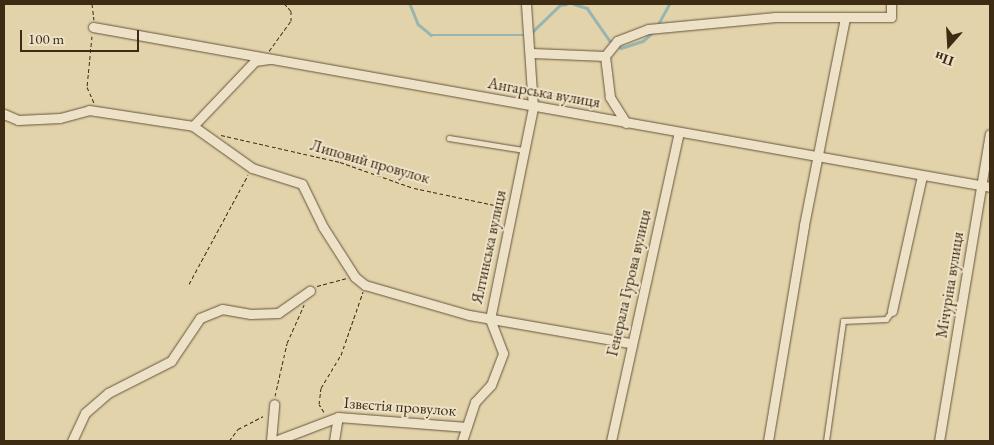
<!DOCTYPE html>
<meta charset="utf-8">
<style>
body{margin:0}
#map{position:relative;width:994px;height:445px;overflow:hidden;background:#e3d3ab;font-family:"EB Garamond",serif}
div>[style]{position:absolute}
[style*='--x']{left:calc(var(--x)*1px);top:calc(var(--y)*1px);width:calc(var(--w)*1px);rotate:calc(var(--a)*1deg)}
.stream>*{height:2.5px;margin:-1.25px;padding:0 1.25px;transform-origin:1.25px;border-radius:1.25px;background:#97b6b2}
.path>*{height:1px;margin-top:-0.5px;transform-origin:0;background:repeating-linear-gradient(90deg,#3d2b14 0 4px,transparent 0 6.5px)}
.roads{filter:drop-shadow(0 0 1px #66553a) drop-shadow(0 0 1px #66553a)}
.lane>*{height:4.5px;margin:-2.25px;padding:0 2.25px;transform-origin:2.25px;border-radius:2.25px;background:#ede2c8}
.street>*{height:9px;margin:-4.5px;padding:0 4.5px;transform-origin:4.5px;border-radius:4.5px;background:#ede2c8}
span{translate:-50% -50%;white-space:nowrap;text-align:center;line-height:1.15;-webkit-text-stroke:4px #ede2c8;paint-order:stroke}
.street-label{font-size:16px;color:#3d2b14}
.frame{position:absolute;inset:0;border:5px solid #3d2b14;pointer-events:none}
.north{position:absolute;left:924px;top:20px;width:50px;height:50px;-webkit-text-stroke:4px #ede2c8;paint-order:stroke;rotate:199deg;font-size:14px;font-weight:700;line-height:20px;text-align:center;color:#3d2b14}
.north::after{content:'';display:block;margin:auto;width:18px;height:22px;background:#3d2b14;clip-path:polygon(50% 0,100% 100%,50% 72%,0 100%)}
.scale{position:absolute;left:20px;top:30px;width:119px;height:22px;box-sizing:border-box;border:2px solid #3d2b14;border-top:0;padding-left:6px;font-size:15px;line-height:18px;white-space:nowrap;color:#3d2b14;-webkit-text-stroke:4px #ede2c8;paint-order:stroke}
</style>
<div id="map">
<div class="stream">
<div style="--x:410;--y:4;--w:22;--a:68"></div>
<div style="--x:418;--y:24;--w:17;--a:40"></div>
<div style="--x:431;--y:35;--w:94;--a:0"></div>
<div style="--x:574;--y:4;--w:14;--a:17"></div>
<div style="--x:587;--y:8;--w:40;--a:55.1"></div>
<div style="--x:610;--y:41;--w:13;--a:32"></div>
<div style="--x:621;--y:48;--w:23;--a:-18"></div>
<div style="--x:643;--y:41;--w:15;--a:-42"></div>
<div style="--x:657;--y:26;--w:25;--a:-61"></div>
<div style="--x:530;--y:34;--w:42;--a:-44"></div>
<div style="--x:560;--y:5;--w:6;--a:-9"></div>
</div>
<div class="path">
<div style="--x:92;--y:4;--w:16;--a:83"></div>
<div style="--x:92;--y:36;--w:51;--a:95.6"></div>
<div style="--x:87;--y:87;--w:17;--a:66"></div>
<div style="--x:269;--y:51;--w:37;--a:-54"></div>
<div style="--x:291;--y:21;--w:10;--a:-90"></div>
<div style="--x:291;--y:11;--w:9;--a:-131"></div>
<div style="--x:221;--y:135;--w:122;--a:12.8"></div>
<div style="--x:340;--y:162;--w:78;--a:19.4"></div>
<div style="--x:414;--y:188;--w:92;--a:11.9"></div>
<div style="--x:189;--y:284;--w:124;--a:-61.6"></div>
<div style="--x:317;--y:286;--w:30;--a:-15"></div>
<div style="--x:275;--y:396;--w:54;--a:-77.2"></div>
<div style="--x:287;--y:343;--w:42;--a:-65.9"></div>
<div style="--x:324;--y:412;--w:9;--a:-122"></div>
<div style="--x:319;--y:404;--w:16;--a:-83"></div>
<div style="--x:321;--y:388;--w:39;--a:-59"></div>
<div style="--x:341;--y:355;--w:67;--a:-70.8"></div>
<div style="--x:229;--y:441;--w:15;--a:-53"></div>
<div style="--x:238;--y:429;--w:28;--a:-27"></div>
</div>
<div class="roads">
<div class="lane">
<div style="--x:449;--y:138;--w:76;--a:9.1"></div>
<div style="--x:826;--y:441;--w:121;--a:-81.9"></div>
<div style="--x:843;--y:321;--w:43;--a:-2.7"></div>
<div style="--x:886;--y:319;--w:10;--a:-53"></div>
</div>
<div class="street">
<div style="--x:93;--y:27;--w:911;--a:10.11"></div>
<div style="--x:532;--y:53;--w:73;--a:2.4"></div>
<div style="--x:4;--y:114;--w:15;--a:23"></div>
<div style="--x:18;--y:120;--w:42;--a:-2.7"></div>
<div style="--x:60;--y:118;--w:30;--a:-15"></div>
<div style="--x:89;--y:110;--w:105;--a:8.7"></div>
<div style="--x:193;--y:126;--w:90;--a:-46.4"></div>
<div style="--x:255;--y:61;--w:14;--a:-8"></div>
<div style="--x:626;--y:123;--w:31;--a:-122"></div>
<div style="--x:610;--y:97;--w:41;--a:-97"></div>
<div style="--x:605;--y:56;--w:19;--a:-51"></div>
<div style="--x:617;--y:41;--w:33;--a:-21"></div>
<div style="--x:648;--y:29;--w:128;--a:-5.4"></div>
<div style="--x:775;--y:17;--w:116;--a:0"></div>
<div style="--x:891;--y:17;--w:13;--a:-90"></div>
<div style="--x:193;--y:126;--w:72;--a:35.4"></div>
<div style="--x:252;--y:168;--w:52;--a:17.7"></div>
<div style="--x:302;--y:184;--w:48;--a:64"></div>
<div style="--x:323;--y:227;--w:59;--a:57.4"></div>
<div style="--x:355;--y:277;--w:13;--a:39"></div>
<div style="--x:365;--y:285;--w:108;--a:16.1"></div>
<div style="--x:469;--y:315;--w:163;--a:9.9"></div>
<div style="--x:892;--y:311;--w:138;--a:-77.5"></div>
<div style="--x:72;--y:441;--w:31;--a:-65"></div>
<div style="--x:85;--y:413;--w:30;--a:-41"></div>
<div style="--x:108;--y:393;--w:71;--a:-26.9"></div>
<div style="--x:171;--y:361;--w:52;--a:-56"></div>
<div style="--x:200;--y:318;--w:24;--a:-22"></div>
<div style="--x:222;--y:309;--w:29;--a:10"></div>
<div style="--x:251;--y:314;--w:27;--a:-2"></div>
<div style="--x:278;--y:313;--w:39;--a:-35"></div>
<div style="--x:271;--y:441;--w:37;--a:-85"></div>
<div style="--x:275;--y:441;--w:67;--a:-20.9"></div>
<div style="--x:338;--y:417;--w:129;--a:4.4"></div>
<div style="--x:334;--y:441;--w:24;--a:-81"></div>
<div style="--x:462;--y:441;--w:41;--a:-71.6"></div>
<div style="--x:475;--y:402;--w:23;--a:-47"></div>
<div style="--x:491;--y:385;--w:34;--a:-69"></div>
<div style="--x:503;--y:353;--w:36;--a:-111"></div>
<div style="--x:490;--y:319;--w:216;--a:-78.5"></div>
<div style="--x:533;--y:107;--w:103;--a:-93.9"></div>
<div style="--x:611;--y:441;--w:316;--a:-77.6"></div>
<div style="--x:768;--y:441;--w:219;--a:-80.5"></div>
<div style="--x:804;--y:225;--w:212;--a:-78.8"></div>
<div style="--x:939;--y:441;--w:311;--a:-80.6"></div>
</div>
</div>
<div class="street-label">
<span style="left:544px;top:93px;rotate:10deg">Ангарська вулиця</span>
<span style="left:370px;top:162px;rotate:16deg">Липовий провулок</span>
<span style="left:489px;top:247px;rotate:-78deg">Ялтинська вулиця</span>
<span style="left:629px;top:283px;rotate:-77deg">Генерала Гурова вулиця</span>
<span style="left:950px;top:285px;rotate:-81deg">Мічуріна вулиця</span>
<span style="left:400px;top:407px;rotate:4deg">Ізвєстія провулок</span>
</div>
<div class="frame"></div>
<div class="north">Пн</div>
<div class="scale">100 m</div>
</div>
